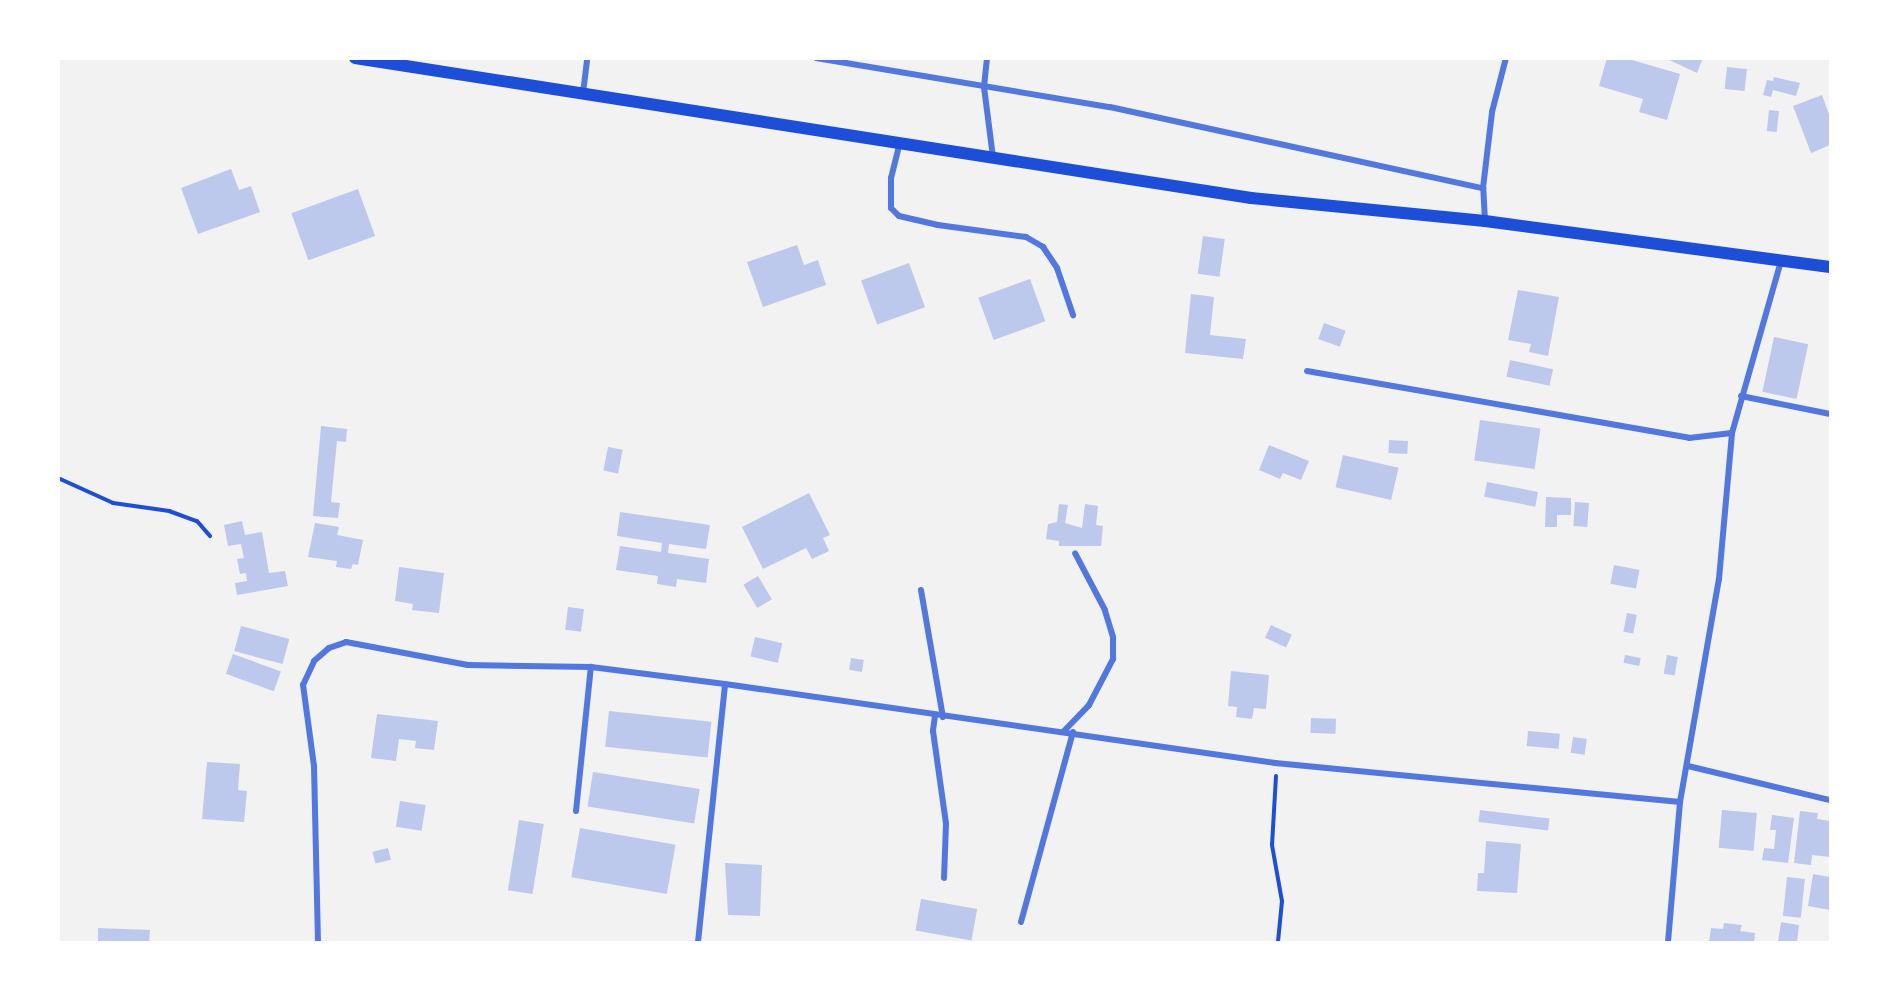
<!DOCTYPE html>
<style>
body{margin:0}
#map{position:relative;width:1889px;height:1001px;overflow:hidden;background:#f2f2f2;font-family:"Titillium Web",sans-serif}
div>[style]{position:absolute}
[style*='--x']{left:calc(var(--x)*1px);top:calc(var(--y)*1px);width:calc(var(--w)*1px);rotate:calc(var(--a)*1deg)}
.building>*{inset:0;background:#bdc9ec;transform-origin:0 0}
.path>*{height:4px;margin:-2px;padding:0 2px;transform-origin:2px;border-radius:2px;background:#1d4ed8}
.minor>*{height:6px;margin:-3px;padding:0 3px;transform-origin:3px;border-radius:3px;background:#5277de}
.secondary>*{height:12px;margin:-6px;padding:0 6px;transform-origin:6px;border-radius:6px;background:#1d4ed8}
span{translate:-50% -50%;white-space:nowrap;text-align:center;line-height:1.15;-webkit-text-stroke:4.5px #fff;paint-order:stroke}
.frame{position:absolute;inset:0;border:60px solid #fff;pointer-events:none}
</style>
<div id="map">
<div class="building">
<div style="clip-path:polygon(1607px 58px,1625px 58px,1680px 74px,1667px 120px,1639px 112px,1643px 99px,1599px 86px)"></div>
<div style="clip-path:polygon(1665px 58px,1703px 58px,1697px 73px)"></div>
<div style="left:1727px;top:67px;width:20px;height:22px;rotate:6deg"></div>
<div style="clip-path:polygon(1774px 77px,1800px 83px,1796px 96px,1773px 90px,1771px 97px,1763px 95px,1767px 80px,1773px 81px)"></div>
<div style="clip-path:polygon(1822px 95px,1830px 117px,1830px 145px,1811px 153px,1793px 106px)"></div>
<div style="left:1769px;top:110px;width:10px;height:21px;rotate:6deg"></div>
<div style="clip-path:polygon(231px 169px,239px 190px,251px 186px,260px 212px,198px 234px,181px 188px)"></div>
<div style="left:358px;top:189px;width:50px;height:71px;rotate:70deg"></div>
<div style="left:1203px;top:236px;width:22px;height:38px;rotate:8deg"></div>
<div style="clip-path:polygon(797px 245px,804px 265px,818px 260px,826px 285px,763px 307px,747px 262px)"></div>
<div style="left:909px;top:263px;width:47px;height:51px;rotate:70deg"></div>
<div style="left:1030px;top:279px;width:45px;height:55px;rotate:70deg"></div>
<div style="clip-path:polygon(1518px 290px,1559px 297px,1548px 356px,1529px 352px,1531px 344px,1508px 340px)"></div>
<div style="clip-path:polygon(1191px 294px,1214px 297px,1210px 335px,1246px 339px,1243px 359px,1185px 353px)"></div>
<div style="left:1324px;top:323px;width:23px;height:17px;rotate:20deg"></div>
<div style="left:1774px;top:337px;width:35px;height:56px;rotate:12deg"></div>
<div style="left:1510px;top:360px;width:44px;height:17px;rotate:12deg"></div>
<div style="left:1480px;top:420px;width:61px;height:41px;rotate:8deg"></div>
<div style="clip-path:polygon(321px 426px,347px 429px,346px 442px,337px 441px,331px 502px,340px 503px,338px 518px,313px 516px)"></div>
<div style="left:1389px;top:440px;width:19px;height:13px;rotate:3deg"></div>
<div style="clip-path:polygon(1269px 445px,1309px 461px,1301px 480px,1283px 473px,1280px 479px,1259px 470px)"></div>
<div style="left:608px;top:447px;width:15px;height:24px;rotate:11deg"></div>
<div style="left:1343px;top:455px;width:57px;height:33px;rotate:13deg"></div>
<div style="left:1487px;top:482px;width:52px;height:15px;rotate:11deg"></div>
<div style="clip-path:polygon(809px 493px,830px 535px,823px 538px,829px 551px,812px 559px,806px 548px,763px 569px,742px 527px)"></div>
<div style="clip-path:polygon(1546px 497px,1571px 498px,1571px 515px,1557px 515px,1557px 527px,1545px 527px)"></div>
<div style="left:1575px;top:502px;width:14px;height:24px;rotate:4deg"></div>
<div style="clip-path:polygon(1059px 504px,1068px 505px,1065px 523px,1082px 528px,1085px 504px,1098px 506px,1096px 525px,1103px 526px,1101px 546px,1059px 546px,1059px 541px,1046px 539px,1048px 524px,1057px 522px)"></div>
<div style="clip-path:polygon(620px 512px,710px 525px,706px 549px,669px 544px,668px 553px,709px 559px,706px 583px,677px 579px,676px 587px,657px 584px,658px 576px,616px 570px,620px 546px,661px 552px,662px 543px,617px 536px)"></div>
<div style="clip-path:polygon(242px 521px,245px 535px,262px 532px,269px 573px,285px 571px,288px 586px,237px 595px,235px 583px,247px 581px,246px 573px,240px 574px,237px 559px,244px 558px,241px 544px,228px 546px,224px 525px)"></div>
<div style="clip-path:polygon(315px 523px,339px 527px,337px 535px,363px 540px,358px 565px,353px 564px,351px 569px,336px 567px,337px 561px,308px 557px)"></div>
<div style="left:1614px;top:565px;width:26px;height:19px;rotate:11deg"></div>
<div style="clip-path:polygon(399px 567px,444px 573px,439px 613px,412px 610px,413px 604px,395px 601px)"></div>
<div style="left:758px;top:576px;width:27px;height:17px;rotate:59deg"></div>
<div style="left:568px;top:607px;width:16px;height:23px;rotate:7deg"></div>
<div style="left:1627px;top:613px;width:10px;height:19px;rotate:11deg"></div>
<div style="left:1271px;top:625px;width:23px;height:14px;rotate:25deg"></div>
<div style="left:241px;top:626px;width:50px;height:26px;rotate:15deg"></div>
<div style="left:755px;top:637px;width:28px;height:20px;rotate:13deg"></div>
<div style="left:233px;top:654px;width:51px;height:21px;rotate:20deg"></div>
<div style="left:1625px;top:655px;width:16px;height:8px;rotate:11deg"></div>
<div style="left:1667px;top:655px;width:11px;height:19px;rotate:10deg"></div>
<div style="left:851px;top:658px;width:13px;height:12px;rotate:9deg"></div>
<div style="clip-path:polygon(1231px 671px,1269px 675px,1266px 709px,1254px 708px,1252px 719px,1236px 717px,1237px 707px,1228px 706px)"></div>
<div style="left:609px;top:711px;width:103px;height:36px;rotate:6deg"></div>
<div style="clip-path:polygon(377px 714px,438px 721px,434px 750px,415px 748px,416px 741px,399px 739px,396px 761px,371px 758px)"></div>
<div style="left:1311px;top:718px;width:25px;height:15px;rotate:2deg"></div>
<div style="left:1528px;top:731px;width:32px;height:15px;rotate:5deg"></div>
<div style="left:1573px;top:737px;width:14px;height:16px;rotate:8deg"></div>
<div style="clip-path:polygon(207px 762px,240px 764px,238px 790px,247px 791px,244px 822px,202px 819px)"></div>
<div style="left:593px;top:772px;width:108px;height:35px;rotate:9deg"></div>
<div style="left:400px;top:801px;width:26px;height:26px;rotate:9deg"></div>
<div style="left:1480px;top:810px;width:70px;height:12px;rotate:7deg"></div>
<div style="left:1722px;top:810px;width:35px;height:38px;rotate:5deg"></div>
<div style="clip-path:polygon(1800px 811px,1818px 813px,1817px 819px,1830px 821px,1830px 857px,1812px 855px,1811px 865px,1794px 863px)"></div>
<div style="clip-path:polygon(1772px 815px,1794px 818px,1788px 863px,1762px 860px,1764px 848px,1774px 849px,1776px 830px,1770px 830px)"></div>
<div style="left:519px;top:820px;width:25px;height:71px;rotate:9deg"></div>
<div style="left:580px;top:828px;width:97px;height:50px;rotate:10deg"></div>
<div style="clip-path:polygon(1486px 841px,1521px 844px,1517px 893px,1477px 891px,1478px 873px,1484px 873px)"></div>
<div style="left:388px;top:848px;width:12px;height:16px;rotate:76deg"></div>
<div style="clip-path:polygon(725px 863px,762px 865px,760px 916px,728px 915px)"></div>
<div style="clip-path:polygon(1813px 874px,1830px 877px,1830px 910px,1808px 906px)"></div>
<div style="left:1787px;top:877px;width:18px;height:39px;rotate:6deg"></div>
<div style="left:921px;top:899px;width:57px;height:32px;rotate:10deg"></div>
<div style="clip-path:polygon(1781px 922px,1799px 925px,1797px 942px,1778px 942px)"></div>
<div style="clip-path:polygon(1724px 923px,1742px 925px,1740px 931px,1755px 933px,1754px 942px,1709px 942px,1711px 928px,1723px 929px)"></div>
<div style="clip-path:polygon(98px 928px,150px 930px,149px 942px,98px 942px)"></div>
</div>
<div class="path">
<div style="--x:58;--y:478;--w:60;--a:24.4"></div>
<div style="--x:113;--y:503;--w:57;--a:8.1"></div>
<div style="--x:169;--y:511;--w:30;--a:20"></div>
<div style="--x:197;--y:521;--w:20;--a:49"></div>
<div style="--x:1276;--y:776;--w:69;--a:93.3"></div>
<div style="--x:1272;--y:845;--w:57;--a:79.9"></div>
<div style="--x:1282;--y:901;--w:41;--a:95.6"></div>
</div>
<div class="minor">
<div style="--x:816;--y:58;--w:298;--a:9.5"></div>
<div style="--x:1110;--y:107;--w:382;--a:12.3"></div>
<div style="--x:987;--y:58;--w:29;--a:96"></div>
<div style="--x:984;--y:87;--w:71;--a:82.7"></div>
<div style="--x:583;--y:93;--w:35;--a:-83"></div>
<div style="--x:900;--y:142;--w:37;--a:104"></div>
<div style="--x:891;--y:178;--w:30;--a:90"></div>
<div style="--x:891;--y:208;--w:11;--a:45"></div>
<div style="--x:899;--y:216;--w:40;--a:13"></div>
<div style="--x:938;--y:225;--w:89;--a:7.8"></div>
<div style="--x:1026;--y:237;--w:20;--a:30"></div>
<div style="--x:1043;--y:247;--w:25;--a:56"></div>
<div style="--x:1057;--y:268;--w:50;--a:71.2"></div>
<div style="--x:1485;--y:221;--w:33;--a:-93"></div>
<div style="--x:1483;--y:188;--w:77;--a:-83.2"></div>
<div style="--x:1492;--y:112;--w:56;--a:-75.5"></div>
<div style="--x:1307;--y:371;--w:388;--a:9.9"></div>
<div style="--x:1689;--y:438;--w:43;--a:-6.6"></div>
<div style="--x:1741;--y:396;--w:91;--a:11.4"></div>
<div style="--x:921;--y:590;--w:129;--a:80.2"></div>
<div style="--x:935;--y:716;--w:15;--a:98"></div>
<div style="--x:933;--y:731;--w:94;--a:82"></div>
<div style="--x:946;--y:824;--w:54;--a:92.1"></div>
<div style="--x:1064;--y:731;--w:36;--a:-46"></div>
<div style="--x:1089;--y:705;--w:52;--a:-62.4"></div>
<div style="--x:1113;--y:659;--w:22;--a:-90"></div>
<div style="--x:1113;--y:637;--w:28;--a:-107"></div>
<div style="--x:1105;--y:610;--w:64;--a:-117.8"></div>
<div style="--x:1688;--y:766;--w:146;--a:13.5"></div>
<div style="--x:576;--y:811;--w:145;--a:-84.1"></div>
<div style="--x:1021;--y:922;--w:197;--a:-74.7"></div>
<div style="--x:318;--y:942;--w:176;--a:-91.3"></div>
<div style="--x:314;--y:766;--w:82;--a:-97.7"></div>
<div style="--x:303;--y:685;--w:26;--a:-65"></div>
<div style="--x:314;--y:661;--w:20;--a:-41"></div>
<div style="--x:329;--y:648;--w:18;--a:-19"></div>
<div style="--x:346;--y:642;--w:124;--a:10.7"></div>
<div style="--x:468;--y:665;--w:123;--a:0.9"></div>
<div style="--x:591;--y:667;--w:135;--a:7.2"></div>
<div style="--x:725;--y:684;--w:556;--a:8.17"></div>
<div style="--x:1275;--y:763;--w:407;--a:5.5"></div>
<div style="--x:698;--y:942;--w:259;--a:-84"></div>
<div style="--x:1668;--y:942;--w:141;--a:-85.1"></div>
<div style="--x:1680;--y:802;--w:226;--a:-80.1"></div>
<div style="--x:1719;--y:579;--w:147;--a:-84.9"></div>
<div style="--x:1732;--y:433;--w:179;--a:-74.1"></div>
</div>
<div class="secondary">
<div style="--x:355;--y:58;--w:907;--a:8.88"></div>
<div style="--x:1251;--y:198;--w:235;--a:5.6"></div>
<div style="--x:1485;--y:221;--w:348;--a:7.6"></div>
</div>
<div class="frame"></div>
</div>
